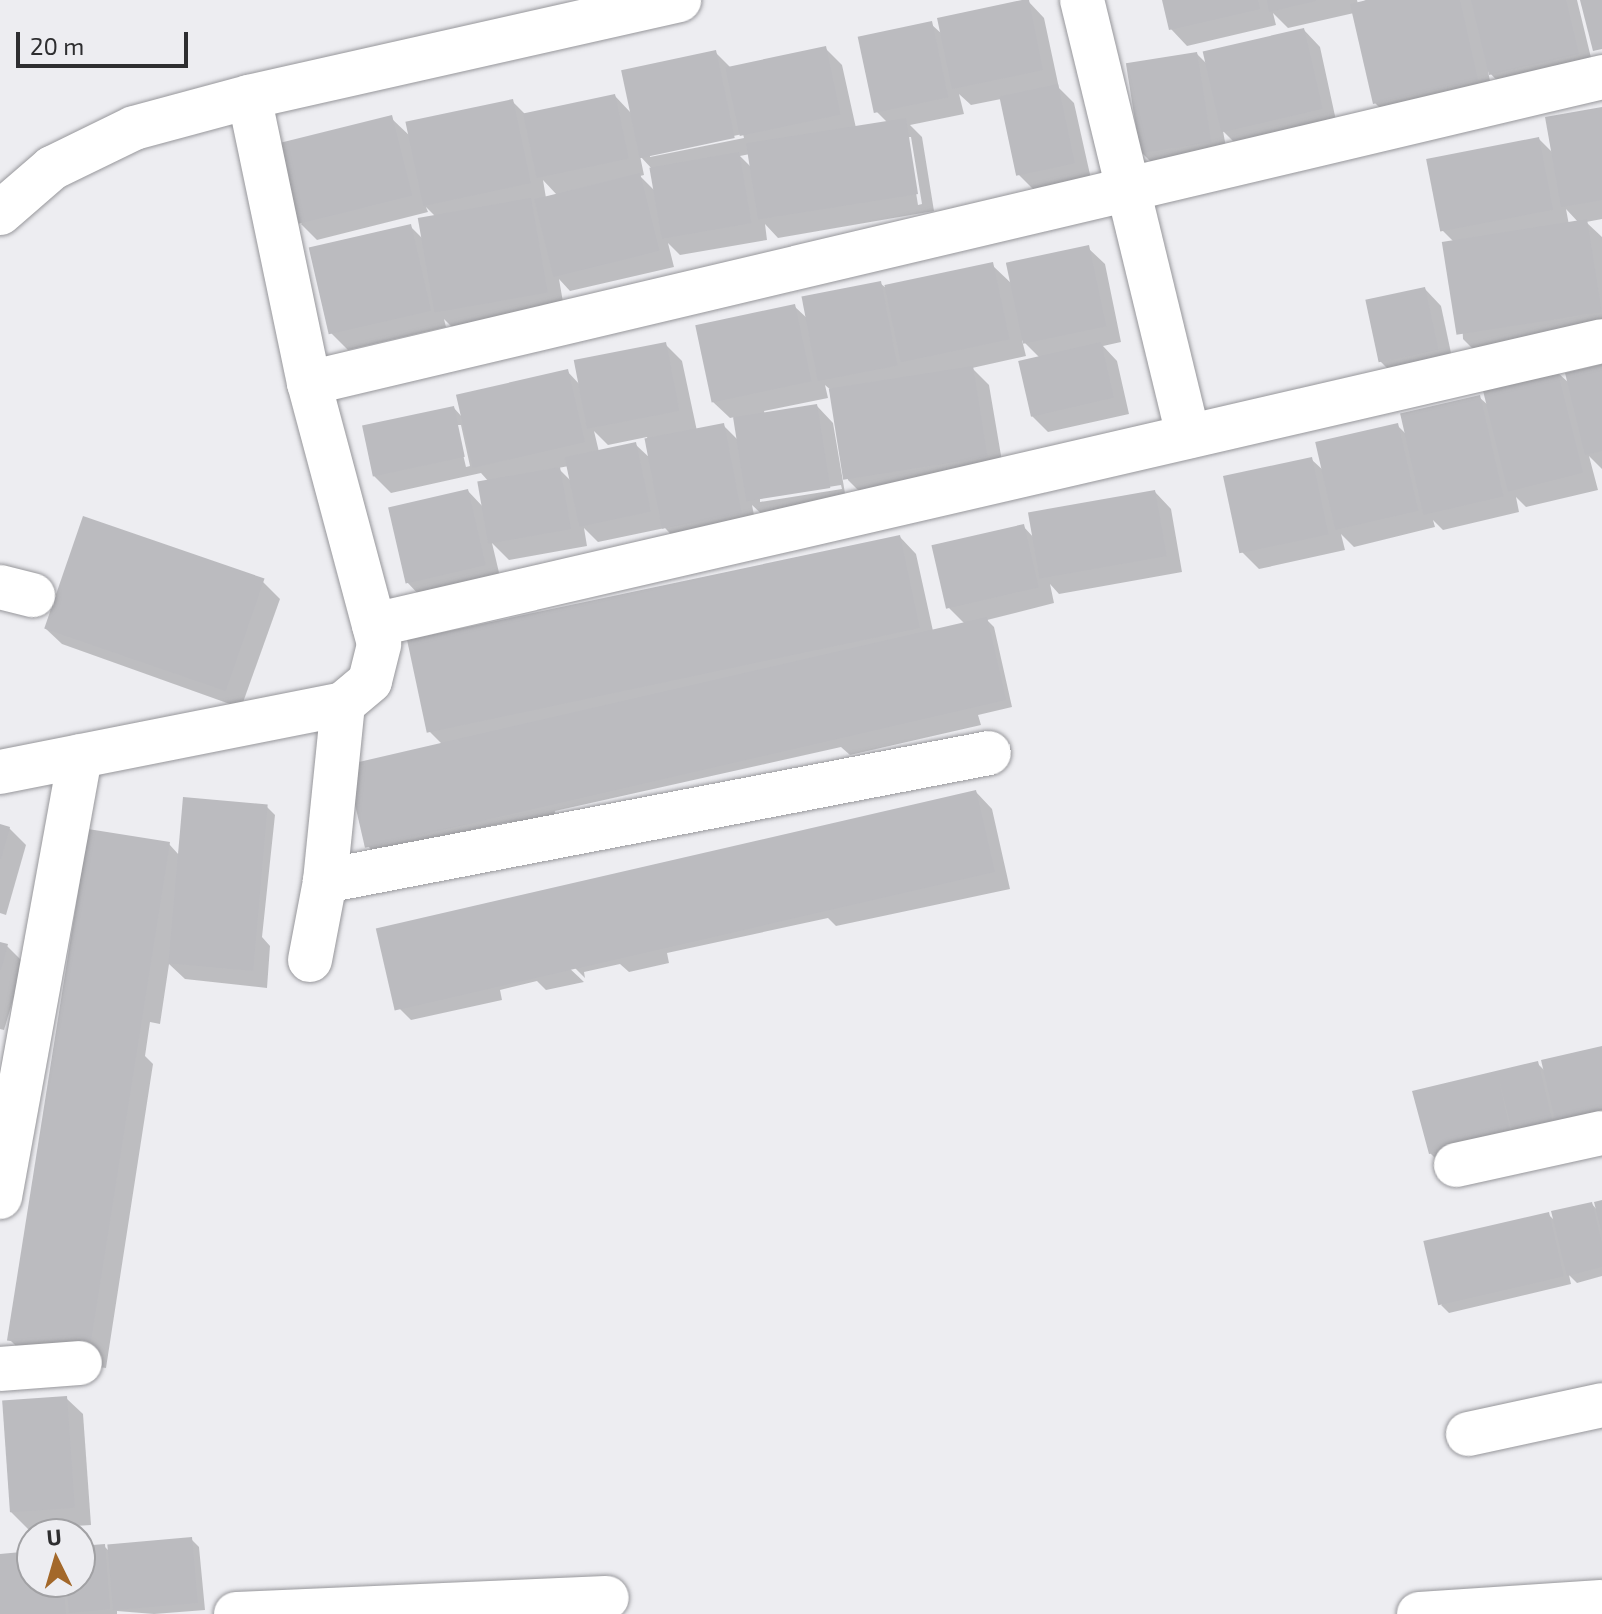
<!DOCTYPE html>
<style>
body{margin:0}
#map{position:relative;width:1602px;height:1614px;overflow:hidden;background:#ededf1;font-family:"Exo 2",sans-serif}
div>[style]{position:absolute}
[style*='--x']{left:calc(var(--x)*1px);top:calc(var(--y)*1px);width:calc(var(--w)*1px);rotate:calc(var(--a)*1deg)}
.shadow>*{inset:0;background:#0003}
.building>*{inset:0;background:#bbbbbf;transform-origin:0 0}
.roads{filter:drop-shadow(0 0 2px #97979b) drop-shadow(0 0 2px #97979b)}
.minor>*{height:44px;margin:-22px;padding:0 22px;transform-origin:22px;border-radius:22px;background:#fff}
span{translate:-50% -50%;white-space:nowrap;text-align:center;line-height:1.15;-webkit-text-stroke:6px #ededf1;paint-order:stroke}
.north{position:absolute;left:16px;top:1518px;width:80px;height:80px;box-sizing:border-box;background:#ededf1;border:2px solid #a1a1a4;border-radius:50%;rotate:355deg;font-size:22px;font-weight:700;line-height:32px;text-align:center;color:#2e2e30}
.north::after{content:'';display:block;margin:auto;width:28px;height:36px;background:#a3682a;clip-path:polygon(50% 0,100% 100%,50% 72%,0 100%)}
.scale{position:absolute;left:16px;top:32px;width:172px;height:36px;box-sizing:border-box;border:4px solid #2e2e30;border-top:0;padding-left:10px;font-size:24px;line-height:28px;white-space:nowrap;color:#2e2e30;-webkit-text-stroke:6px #ededf1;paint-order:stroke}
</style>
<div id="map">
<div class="shadow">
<div style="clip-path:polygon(1164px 0,1357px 0,1358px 4px,1366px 0,1577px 0,1594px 70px,1507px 91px,1488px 71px,1493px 96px,1392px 120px,1375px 103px,1354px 13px,1288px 28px,1273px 13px,1276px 25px,1187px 46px,1171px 29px)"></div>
<div style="clip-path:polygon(evenodd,1028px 1px,1044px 18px,1059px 88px,1074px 103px,1091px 179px,1035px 191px,1018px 174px,1001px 99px,971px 105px,959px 94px,964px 114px,910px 125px,922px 137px,934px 211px,778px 238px,765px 224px,767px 240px,680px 255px,668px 243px,674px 267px,570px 291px,559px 279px,564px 308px,454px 329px,444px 319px,446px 327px,348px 350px,331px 333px,410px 226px,424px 240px,437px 218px,426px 207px,428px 212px,317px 240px,301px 224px,391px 118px,411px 137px,512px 101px,526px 115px,615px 96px,631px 113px,715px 52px,731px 68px,825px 48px,842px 65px,856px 128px,888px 123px,876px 111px,931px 24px,943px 35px,1028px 1px,743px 134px,744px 138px,650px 157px,650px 153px,743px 134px,1028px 1px,907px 137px,911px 137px,922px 204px,918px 205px,907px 137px,1028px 1px,750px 154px,752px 168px,740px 156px,750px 154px,1028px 1px,640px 156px,653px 170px,654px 190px,640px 176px,644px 175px,640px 156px,1028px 1px,543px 180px,557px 195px,546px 198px,543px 180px)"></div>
<div style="clip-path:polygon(1304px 30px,1320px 47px,1337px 125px,1238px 146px,1223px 131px,1228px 158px,1159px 170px,1142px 153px,1197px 54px,1207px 64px)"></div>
<div style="clip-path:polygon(evenodd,1602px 109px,1602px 219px,1586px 222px,1602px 237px,1602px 331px,1480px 356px,1463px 339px,1459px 247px,1442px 230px,1539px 139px,1554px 154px,1602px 109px,1566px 209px,1579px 223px,1569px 225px,1566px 209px)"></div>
<div style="clip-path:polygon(evenodd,1088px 248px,1105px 264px,1121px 342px,1103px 346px,1117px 361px,1129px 414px,1048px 432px,1031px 415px,1039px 357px,1022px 340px,1026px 356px,972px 368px,989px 385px,1004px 473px,865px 497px,848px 480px,832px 391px,825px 385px,828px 398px,764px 411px,765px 415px,817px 406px,833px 423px,847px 505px,766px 518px,752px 505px,757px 530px,681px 545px,665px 528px,598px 542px,584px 528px,587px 546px,509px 560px,492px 543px,501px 581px,422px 598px,406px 581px,468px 491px,485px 509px,490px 483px,481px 473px,391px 493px,374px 476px,454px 408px,463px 418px,567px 371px,582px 387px,665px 344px,682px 361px,697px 431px,724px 426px,739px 441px,735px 417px,730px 418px,713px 402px,794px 306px,809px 320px,880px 283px,886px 288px,992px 265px,1012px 284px,1088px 248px,456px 425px,461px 425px,470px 466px,466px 467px,456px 425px,1088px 248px,594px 431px,608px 445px,647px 437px,652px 460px,635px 444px,599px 452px,594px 431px,1088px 248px,569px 466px,572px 482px,558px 468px,569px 466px,1088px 248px,841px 485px,842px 489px,760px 502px,760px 498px,841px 485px)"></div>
<div style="clip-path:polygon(1425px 289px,1441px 306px,1454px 367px,1397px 378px,1380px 361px)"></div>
<div style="clip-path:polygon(1602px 366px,1602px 469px,1589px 456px,1598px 490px,1526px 507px,1516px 497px,1519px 512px,1443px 530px,1433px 520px,1435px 527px,1354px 547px,1341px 534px,1345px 550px,1259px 569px,1242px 552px,1311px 459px,1324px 471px,1397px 425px,1407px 435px,1479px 397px,1489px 406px,1556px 371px,1570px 384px)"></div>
<div style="clip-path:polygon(1155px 492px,1171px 509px,1182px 572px,1059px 594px,1050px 584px,1054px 603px,987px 620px,994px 627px,1012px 707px,978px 715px,981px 725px,850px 755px,841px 747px,555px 811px,557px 821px,517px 830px,509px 822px,471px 830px,473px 840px,382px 861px,366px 844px,441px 743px,428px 730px,900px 537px,916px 554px,933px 631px,965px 624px,949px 608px,1023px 526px,1035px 539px)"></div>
<div style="clip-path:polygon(263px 582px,280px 599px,241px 708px,62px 644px,45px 628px)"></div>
<div style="clip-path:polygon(evenodd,976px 792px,992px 809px,1010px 889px,836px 926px,828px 918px,667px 953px,669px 963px,629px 972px,620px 964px,584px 972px,585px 978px,571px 964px,565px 964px,584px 982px,546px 990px,537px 981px,500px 990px,502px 1000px,411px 1020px,394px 1003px,976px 792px,536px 970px,537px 974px,498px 983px,498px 979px,536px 970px)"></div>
<div style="clip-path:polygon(267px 807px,275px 815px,262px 937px,270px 946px,267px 988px,185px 979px,169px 964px,160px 1024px,150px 1022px,145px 1056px,153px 1064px,106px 1368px,27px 1357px,10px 1340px,169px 844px,179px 855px)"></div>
<div style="clip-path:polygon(0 826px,9px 828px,26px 845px,6px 915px,0 913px)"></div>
<div style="clip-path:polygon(0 944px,7px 946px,24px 963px,4px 1030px,0 1029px)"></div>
<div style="clip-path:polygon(1602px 1048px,1602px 1122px,1438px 1161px,1430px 1153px,1415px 1092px,1537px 1063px,1545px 1071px)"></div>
<div style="clip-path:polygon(1602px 1202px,1602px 1276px,1577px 1283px,1569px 1275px,1571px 1284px,1449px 1313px,1441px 1305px,1549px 1215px,1556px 1222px,1592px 1204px,1598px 1211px)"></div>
<div style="clip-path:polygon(66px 1398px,83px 1414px,91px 1525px,28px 1529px,11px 1512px)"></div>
<div style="clip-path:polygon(191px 1539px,199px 1547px,205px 1610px,154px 1614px,117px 1611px,117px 1614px,0 1614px,0 1556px,32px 1553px,32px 1582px,80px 1582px,80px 1548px,104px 1546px,109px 1551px)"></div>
</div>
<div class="building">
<div style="clip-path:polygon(1022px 0,1029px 0,1043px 70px,952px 89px,937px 18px)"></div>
<div style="clip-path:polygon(1162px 0,1258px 0,1260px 9px,1169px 30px)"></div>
<div style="clip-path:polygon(1267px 0,1316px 0,1316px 1px,1269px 12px)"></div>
<div style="clip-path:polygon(1367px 0,1460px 0,1478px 80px,1373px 104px,1350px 4px)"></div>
<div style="clip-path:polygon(1471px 0,1566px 0,1579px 54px,1489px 75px)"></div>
<div style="clip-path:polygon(1580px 0,1602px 0,1602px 49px,1593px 51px)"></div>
<div style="left:932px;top:21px;width:78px;height:76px;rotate:78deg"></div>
<div style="left:1304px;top:28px;width:83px;height:104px;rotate:77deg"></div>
<div style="left:826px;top:46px;width:70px;height:103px;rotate:78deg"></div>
<div style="left:716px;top:50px;width:90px;height:97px;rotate:78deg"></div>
<div style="left:1197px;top:52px;width:91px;height:72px;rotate:81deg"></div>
<div style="left:1058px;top:84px;width:81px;height:60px;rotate:78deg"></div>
<div style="left:615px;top:94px;width:66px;height:94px;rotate:78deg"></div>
<div style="left:513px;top:99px;width:86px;height:110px;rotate:78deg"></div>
<div style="clip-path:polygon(1602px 107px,1602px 200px,1561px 207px,1545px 117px)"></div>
<div style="left:392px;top:115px;width:83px;height:117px;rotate:76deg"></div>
<div style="left:906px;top:118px;width:77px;height:162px;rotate:81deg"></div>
<div style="left:1539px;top:137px;width:74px;height:115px;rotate:79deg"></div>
<div style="left:739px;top:152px;width:72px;height:91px;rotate:80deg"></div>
<div style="left:640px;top:173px;width:80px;height:109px;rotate:76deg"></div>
<div style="left:531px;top:198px;width:96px;height:115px;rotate:80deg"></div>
<div style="left:1587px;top:219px;width:94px;height:147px;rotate:81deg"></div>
<div style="left:411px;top:224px;width:89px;height:105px;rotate:77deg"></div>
<div style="left:1089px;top:245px;width:83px;height:85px;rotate:78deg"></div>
<div style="left:993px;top:262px;width:79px;height:111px;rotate:78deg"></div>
<div style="left:881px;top:281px;width:86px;height:81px;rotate:79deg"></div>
<div style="left:1425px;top:287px;width:64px;height:61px;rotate:78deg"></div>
<div style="left:795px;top:304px;width:79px;height:102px;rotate:78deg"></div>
<div style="left:666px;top:342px;width:70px;height:94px;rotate:79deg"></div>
<div style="left:1101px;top:342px;width:57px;height:85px;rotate:77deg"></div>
<div style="clip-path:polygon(1602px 364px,1602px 451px,1585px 455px,1565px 373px)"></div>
<div style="left:973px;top:366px;width:92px;height:146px;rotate:81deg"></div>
<div style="left:568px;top:369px;width:75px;height:115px;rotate:77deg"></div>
<div style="left:1557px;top:369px;width:107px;height:77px;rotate:76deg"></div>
<div style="left:1480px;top:395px;width:104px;height:82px;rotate:77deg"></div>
<div style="left:817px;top:404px;width:85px;height:85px;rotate:81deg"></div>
<div style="left:454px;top:406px;width:52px;height:94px;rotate:78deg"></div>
<div style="left:724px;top:423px;width:92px;height:81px;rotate:79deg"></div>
<div style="left:1398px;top:423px;width:90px;height:85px;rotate:77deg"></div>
<div style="left:636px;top:442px;width:71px;height:73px;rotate:78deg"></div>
<div style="left:1312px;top:457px;width:79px;height:91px;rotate:78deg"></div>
<div style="left:560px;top:467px;width:63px;height:84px;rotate:80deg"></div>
<div style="left:468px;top:489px;width:78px;height:82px;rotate:77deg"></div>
<div style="left:1155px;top:490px;width:67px;height:129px;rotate:80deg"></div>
<div style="left:83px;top:516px;width:192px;height:119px;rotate:19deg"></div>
<div style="left:1024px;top:524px;width:65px;height:95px;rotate:77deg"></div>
<div style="left:900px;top:535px;width:95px;height:504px;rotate:78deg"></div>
<div style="left:987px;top:617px;width:85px;height:658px;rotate:77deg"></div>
<div style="left:976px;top:790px;width:84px;height:616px;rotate:77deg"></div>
<div style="left:183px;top:797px;width:85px;height:167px;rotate:5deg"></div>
<div style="clip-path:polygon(0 824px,10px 827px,1px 859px,0 859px)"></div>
<div style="left:88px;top:829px;width:83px;height:518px;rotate:9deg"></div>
<div style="clip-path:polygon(0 942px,8px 944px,1px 970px,0 970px)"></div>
<div style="clip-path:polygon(1602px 1046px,1602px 1113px,1556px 1124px,1541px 1060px)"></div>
<div style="clip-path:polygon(1538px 1061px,1553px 1124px,1513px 1134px,1499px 1080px,1511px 1135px,1429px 1154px,1412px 1091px)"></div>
<div style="clip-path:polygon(1602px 1200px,1602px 1230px,1601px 1230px,1594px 1202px)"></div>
<div style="clip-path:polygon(1592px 1202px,1602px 1243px,1602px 1267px,1567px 1276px,1551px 1211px)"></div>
<div style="left:1549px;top:1212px;width:66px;height:129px;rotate:77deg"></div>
<div style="left:67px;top:1396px;width:112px;height:65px;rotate:86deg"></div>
<div style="left:192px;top:1537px;width:66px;height:85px;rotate:85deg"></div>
<div style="clip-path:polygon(105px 1544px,110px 1609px,69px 1613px,66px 1582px,80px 1582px,80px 1546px)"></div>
<div style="clip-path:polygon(32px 1551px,32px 1582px,63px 1582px,66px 1614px,0 1614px,0 1554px)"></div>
</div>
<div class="roads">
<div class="minor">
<div style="--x:1082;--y:0;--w:449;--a:76.3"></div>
<div style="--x:0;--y:213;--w:69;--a:-40.9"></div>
<div style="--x:52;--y:168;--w:91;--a:-26"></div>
<div style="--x:134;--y:128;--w:119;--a:-15.1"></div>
<div style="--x:249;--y:97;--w:441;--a:-12.7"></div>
<div style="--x:309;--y:383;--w:1329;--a:-13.31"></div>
<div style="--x:0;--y:587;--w:34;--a:14"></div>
<div style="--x:374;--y:625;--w:1260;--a:-13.02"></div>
<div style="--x:0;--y:772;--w:350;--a:-11.2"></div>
<div style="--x:343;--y:704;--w:35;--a:-40"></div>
<div style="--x:370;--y:681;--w:38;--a:-76"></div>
<div style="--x:379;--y:644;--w:270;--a:-105"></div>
<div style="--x:309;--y:383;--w:292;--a:-101.8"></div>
<div style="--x:325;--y:881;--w:676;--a:-10.91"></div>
<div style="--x:310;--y:960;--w:80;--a:-79.2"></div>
<div style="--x:325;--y:881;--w:178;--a:-84.2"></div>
<div style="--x:1456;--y:1165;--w:149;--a:-12.4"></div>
<div style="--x:0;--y:1197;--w:448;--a:-79.7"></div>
<div style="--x:0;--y:1369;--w:80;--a:-4.3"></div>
<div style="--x:1468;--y:1434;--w:137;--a:-12.2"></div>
<div style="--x:236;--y:1614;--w:371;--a:-2.5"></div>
<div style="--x:1419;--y:1614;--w:183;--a:-3.8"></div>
</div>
</div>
<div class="north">U</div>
<div class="scale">20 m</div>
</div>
